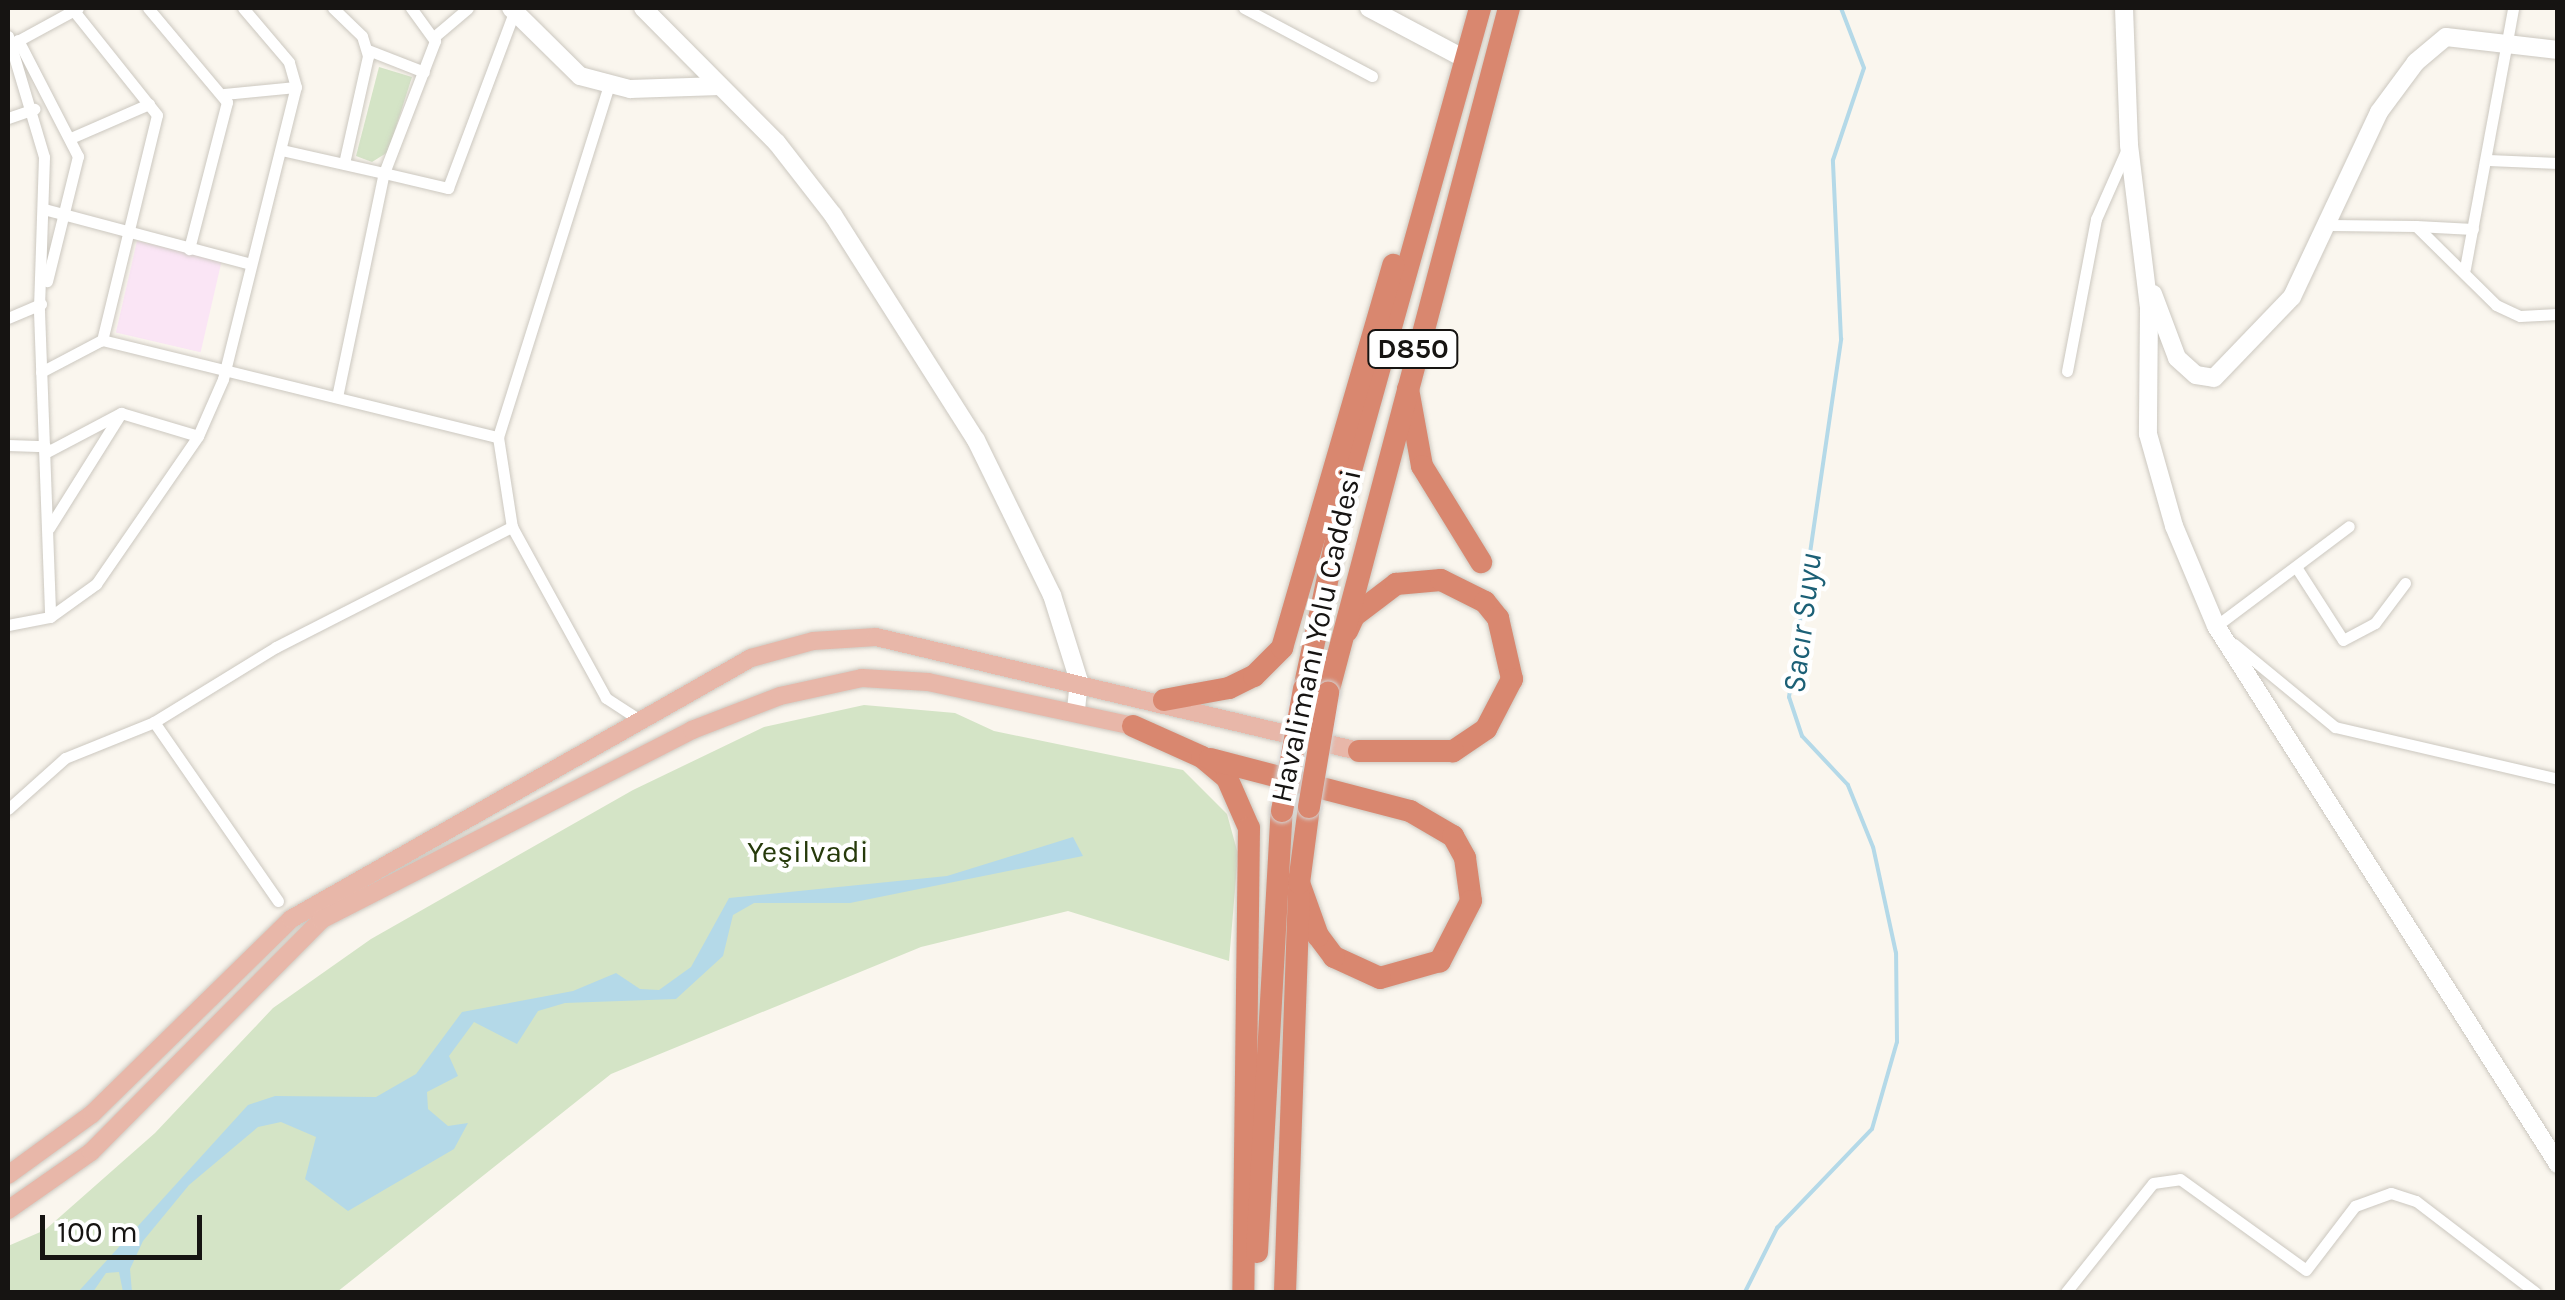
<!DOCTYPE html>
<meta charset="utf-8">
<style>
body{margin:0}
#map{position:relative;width:2565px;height:1300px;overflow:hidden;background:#faf6ee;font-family:Karla,sans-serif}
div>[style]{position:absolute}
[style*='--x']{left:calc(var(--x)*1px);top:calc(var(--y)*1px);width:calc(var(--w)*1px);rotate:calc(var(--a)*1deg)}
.education>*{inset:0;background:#fae5f5;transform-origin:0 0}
.green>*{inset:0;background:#d4e4c6}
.water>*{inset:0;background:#b4d9e8}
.stream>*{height:4px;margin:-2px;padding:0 2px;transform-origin:2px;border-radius:2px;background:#b4d9e8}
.roads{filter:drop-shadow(0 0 2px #ccc8c0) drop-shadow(0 0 2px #ccc8c0)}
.street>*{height:11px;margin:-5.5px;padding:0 5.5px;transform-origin:5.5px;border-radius:5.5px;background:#fff}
.secondary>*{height:18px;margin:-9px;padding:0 9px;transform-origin:9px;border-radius:9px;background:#fff}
.primary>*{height:18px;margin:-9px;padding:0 9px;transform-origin:9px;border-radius:9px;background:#e8b7a9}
.highway>*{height:22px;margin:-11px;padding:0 11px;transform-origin:11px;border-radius:11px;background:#d9876f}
.bridges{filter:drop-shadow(0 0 2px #d5d5d4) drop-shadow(0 0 2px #d5d5d4)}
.highway-bridge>*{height:22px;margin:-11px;padding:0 11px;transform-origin:11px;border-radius:11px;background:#d9876f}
span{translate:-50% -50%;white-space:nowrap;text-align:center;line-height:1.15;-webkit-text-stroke:9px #fff;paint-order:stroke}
.shield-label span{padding:2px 8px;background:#fff;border:2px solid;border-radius:8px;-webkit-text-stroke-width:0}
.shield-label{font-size:28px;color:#161412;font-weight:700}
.street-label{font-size:30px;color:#161412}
.park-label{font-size:30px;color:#263a0b}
.water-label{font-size:32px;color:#1c6076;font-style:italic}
.frame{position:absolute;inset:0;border:10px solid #161412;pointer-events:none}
.scale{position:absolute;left:40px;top:1215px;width:162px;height:45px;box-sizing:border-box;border:5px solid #161412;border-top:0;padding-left:12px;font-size:30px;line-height:35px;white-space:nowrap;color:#161412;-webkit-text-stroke:8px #fff;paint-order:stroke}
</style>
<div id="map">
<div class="education">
<div style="left:137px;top:241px;width:87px;height:94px;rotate:13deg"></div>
</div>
<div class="green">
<div style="clip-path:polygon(379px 67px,412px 77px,388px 152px,372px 162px,356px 156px)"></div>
<div style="clip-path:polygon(864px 705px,955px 713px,994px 731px,1183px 770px,1227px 814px,1238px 854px,1229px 961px,1068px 911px,921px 947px,611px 1074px,337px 1292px,8px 1292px,8px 1246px,45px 1230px,155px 1133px,273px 1008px,371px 939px,633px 790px,764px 727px)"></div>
</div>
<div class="water">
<div style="clip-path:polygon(1073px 837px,1083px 856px,850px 903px,754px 903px,733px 915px,723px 956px,676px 999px,565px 1003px,538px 1011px,517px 1044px,474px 1022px,449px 1056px,458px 1076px,427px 1092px,428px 1109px,448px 1126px,468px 1123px,454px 1149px,348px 1211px,305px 1179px,316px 1137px,281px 1122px,258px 1127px,189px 1185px,143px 1241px,130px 1269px,132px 1292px,123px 1292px,119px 1272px,106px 1273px,93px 1292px,78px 1292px,248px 1105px,275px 1096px,376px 1097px,416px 1074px,462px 1012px,573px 991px,616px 973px,640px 989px,659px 990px,691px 967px,729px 898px,947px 876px)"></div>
</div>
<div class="stream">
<div style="--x:1745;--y:1292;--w:72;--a:-63.4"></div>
<div style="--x:1777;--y:1228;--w:137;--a:-46.2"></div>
<div style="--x:1872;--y:1129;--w:91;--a:-74"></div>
<div style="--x:1897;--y:1042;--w:89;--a:-90.6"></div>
<div style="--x:1896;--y:953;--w:108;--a:-102.2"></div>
<div style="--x:1873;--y:847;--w:67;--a:-112"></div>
<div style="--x:1848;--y:785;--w:67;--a:-133.2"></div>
<div style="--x:1802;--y:736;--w:41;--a:-108.4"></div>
<div style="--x:1789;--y:697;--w:362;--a:-81.7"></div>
<div style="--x:1841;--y:339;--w:179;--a:-92.6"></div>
<div style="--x:1833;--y:160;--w:97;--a:-71.4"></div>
<div style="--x:1864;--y:68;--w:64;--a:-111"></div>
</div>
<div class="roads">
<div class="street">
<div style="--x:148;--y:8;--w:123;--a:50"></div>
<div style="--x:227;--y:102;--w:152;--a:104.5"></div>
<div style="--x:333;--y:8;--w:40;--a:44"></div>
<div style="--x:362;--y:36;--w:21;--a:73"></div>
<div style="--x:368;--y:56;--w:110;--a:102.6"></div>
<div style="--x:1244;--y:8;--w:145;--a:28"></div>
<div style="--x:74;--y:11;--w:133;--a:51.4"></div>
<div style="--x:157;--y:115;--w:232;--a:103.7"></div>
<div style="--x:8;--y:36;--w:126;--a:73.4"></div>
<div style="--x:44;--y:157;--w:154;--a:91.9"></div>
<div style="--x:39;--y:311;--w:306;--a:87.9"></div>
<div style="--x:435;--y:36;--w:43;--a:-40.3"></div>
<div style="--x:18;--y:40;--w:131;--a:62.7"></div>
<div style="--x:78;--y:156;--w:129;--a:103.9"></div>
<div style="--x:12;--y:44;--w:75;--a:-28.6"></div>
<div style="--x:368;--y:50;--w:60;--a:21.4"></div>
<div style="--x:224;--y:94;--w:72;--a:-5.6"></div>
<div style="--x:8;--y:118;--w:28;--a:-19"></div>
<div style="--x:73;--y:137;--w:83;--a:-23.5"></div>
<div style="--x:282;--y:150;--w:105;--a:12.7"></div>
<div style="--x:384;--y:173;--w:142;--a:-68.9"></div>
<div style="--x:435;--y:41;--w:41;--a:-126"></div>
<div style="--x:2488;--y:160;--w:70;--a:2.5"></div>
<div style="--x:44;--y:209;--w:213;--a:14.9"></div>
<div style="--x:2331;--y:225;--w:85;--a:0.7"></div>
<div style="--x:2416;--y:226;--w:112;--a:44.6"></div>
<div style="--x:2496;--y:305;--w:26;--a:25"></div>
<div style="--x:2520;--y:316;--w:38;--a:-3"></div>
<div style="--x:2416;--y:226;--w:57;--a:3"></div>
<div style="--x:2465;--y:268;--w:264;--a:-79.5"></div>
<div style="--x:8;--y:318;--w:36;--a:-23"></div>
<div style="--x:2067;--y:371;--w:155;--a:-79.2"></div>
<div style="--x:2096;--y:219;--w:77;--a:-66.1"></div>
<div style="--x:41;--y:372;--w:69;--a:-27.7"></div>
<div style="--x:102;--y:340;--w:408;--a:13.8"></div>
<div style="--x:498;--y:437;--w:370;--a:-72.5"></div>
<div style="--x:337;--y:397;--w:229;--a:-78.2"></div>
<div style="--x:384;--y:173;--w:66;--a:13.2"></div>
<div style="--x:448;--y:188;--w:188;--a:-69.4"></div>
<div style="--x:498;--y:437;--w:91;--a:81.2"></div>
<div style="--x:512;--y:527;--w:195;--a:61.2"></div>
<div style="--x:606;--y:698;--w:35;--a:33"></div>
<div style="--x:8;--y:445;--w:37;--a:2"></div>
<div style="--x:45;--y:453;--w:86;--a:-27.8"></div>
<div style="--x:121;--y:413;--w:80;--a:16.6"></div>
<div style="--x:49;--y:528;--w:136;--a:-57.9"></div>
<div style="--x:2298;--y:570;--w:83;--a:57.3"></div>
<div style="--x:2343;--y:640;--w:36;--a:-28"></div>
<div style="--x:2375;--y:623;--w:50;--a:-53.1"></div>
<div style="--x:8;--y:625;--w:43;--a:-10.8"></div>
<div style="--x:50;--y:617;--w:57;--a:-35.7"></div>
<div style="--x:96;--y:584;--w:180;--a:-55.4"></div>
<div style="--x:198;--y:436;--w:62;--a:-66.3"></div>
<div style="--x:223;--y:379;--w:301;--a:-76"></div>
<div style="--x:296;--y:87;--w:26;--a:-106"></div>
<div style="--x:289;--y:62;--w:71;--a:-130.4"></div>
<div style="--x:2216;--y:626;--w:166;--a:-36.9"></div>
<div style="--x:2234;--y:644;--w:131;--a:39.4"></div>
<div style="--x:2335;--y:727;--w:229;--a:13.1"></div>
<div style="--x:8;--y:809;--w:76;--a:-41.8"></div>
<div style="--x:65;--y:758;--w:96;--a:-22"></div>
<div style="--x:278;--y:901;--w:218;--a:-124.7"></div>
<div style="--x:154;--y:722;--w:143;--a:-31.6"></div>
<div style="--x:276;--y:647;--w:265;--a:-27"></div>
<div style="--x:2066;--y:1292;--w:139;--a:-51.4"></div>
<div style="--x:2153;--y:1183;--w:27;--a:-8"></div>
<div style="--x:2180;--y:1179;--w:155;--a:35.8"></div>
<div style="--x:2306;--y:1270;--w:81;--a:-52.6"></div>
<div style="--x:2355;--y:1206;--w:38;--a:-20"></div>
<div style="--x:2391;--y:1193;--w:26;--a:18"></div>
<div style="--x:2416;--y:1201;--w:150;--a:37.4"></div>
</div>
<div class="secondary">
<div style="--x:511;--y:8;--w:97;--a:44.6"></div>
<div style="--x:580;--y:76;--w:52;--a:14.6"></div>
<div style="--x:630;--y:89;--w:90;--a:-1.9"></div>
<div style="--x:643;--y:8;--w:190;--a:45.2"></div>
<div style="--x:777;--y:143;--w:91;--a:52.1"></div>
<div style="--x:833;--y:215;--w:267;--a:57.6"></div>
<div style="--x:976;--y:440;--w:173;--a:63.9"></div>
<div style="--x:1052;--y:595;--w:90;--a:72.6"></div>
<div style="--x:1079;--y:681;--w:31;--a:96"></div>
<div style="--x:1369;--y:8;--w:109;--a:28"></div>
<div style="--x:2124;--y:8;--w:137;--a:87.9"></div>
<div style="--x:2129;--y:145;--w:164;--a:83"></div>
<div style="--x:2149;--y:308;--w:126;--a:90.5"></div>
<div style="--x:2148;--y:434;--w:96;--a:74.2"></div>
<div style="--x:2174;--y:526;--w:108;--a:67.2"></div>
<div style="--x:2216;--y:626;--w:638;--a:57.56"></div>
<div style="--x:2153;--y:294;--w:68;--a:69.4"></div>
<div style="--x:2177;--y:358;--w:25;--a:42"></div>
<div style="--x:2196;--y:375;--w:18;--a:9"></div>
<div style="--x:2214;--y:378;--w:112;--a:-46.1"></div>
<div style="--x:2292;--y:297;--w:204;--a:-64.8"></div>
<div style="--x:2379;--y:112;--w:62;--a:-53.5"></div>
<div style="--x:2416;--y:62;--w:39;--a:-40"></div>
<div style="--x:2446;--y:37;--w:113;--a:6.6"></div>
</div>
<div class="primary">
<div style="--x:8;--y:1175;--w:104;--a:-36"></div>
<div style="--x:92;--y:1114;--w:279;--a:-44.4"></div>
<div style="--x:291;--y:919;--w:529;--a:-29.57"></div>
<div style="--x:751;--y:658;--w:64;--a:-15.3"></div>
<div style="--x:813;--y:641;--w:63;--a:-3.6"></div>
<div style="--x:876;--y:637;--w:496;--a:13.3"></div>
<div style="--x:8;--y:1210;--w:101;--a:-34.9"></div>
<div style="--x:91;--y:1152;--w:327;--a:-45.2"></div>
<div style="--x:321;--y:920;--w:417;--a:-27.1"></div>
<div style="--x:692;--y:730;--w:94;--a:-21.1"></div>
<div style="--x:780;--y:696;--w:84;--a:-12.4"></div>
<div style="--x:862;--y:678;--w:66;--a:3.5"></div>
<div style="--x:928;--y:682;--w:210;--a:12.1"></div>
</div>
<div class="highway">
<div style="--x:1408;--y:389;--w:78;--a:79.7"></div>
<div style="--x:1422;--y:466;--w:113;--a:58.4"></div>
<div style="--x:1347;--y:631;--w:17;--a:-65"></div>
<div style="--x:1354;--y:616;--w:53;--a:-37.3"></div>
<div style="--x:1396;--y:584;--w:45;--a:-5.1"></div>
<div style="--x:1441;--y:580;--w:49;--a:26.6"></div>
<div style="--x:1485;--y:602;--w:21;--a:51"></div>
<div style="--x:1498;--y:618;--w:63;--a:77.1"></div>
<div style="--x:1512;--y:679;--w:56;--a:117.5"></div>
<div style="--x:1486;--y:729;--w:40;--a:146"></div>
<div style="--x:1453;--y:751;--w:94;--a:180"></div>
<div style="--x:1304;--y:689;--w:220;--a:-77.9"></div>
<div style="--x:1350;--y:474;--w:484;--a:-74.4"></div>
<div style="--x:1328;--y:693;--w:709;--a:-75.2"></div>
<div style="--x:1164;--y:700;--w:66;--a:-10.5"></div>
<div style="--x:1229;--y:688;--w:28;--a:-26"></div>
<div style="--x:1254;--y:676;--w:40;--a:-45"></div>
<div style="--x:1282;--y:648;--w:399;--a:-73.8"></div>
<div style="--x:1133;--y:726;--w:76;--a:24.2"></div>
<div style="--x:1202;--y:757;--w:33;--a:40"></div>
<div style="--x:1227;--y:778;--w:55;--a:66.3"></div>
<div style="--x:1249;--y:828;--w:464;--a:90.7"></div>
<div style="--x:1210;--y:759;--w:207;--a:14.6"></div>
<div style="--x:1410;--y:811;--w:50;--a:30.2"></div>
<div style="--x:1453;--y:836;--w:25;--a:61"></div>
<div style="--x:1465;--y:858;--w:43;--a:82.1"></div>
<div style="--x:1471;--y:901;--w:68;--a:117.3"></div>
<div style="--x:1440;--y:961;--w:62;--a:164.2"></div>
<div style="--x:1380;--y:978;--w:51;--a:-155.5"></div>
<div style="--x:1334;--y:957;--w:26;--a:-127"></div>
<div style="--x:1318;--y:936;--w:56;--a:-109.7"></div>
<div style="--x:1257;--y:1252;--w:442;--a:-86.8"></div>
<div style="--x:1285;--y:1292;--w:409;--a:-88"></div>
<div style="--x:1299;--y:883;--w:77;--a:-82.5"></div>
</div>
</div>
<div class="bridges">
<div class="highway-bridge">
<div style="--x:1309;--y:807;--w:116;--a:-80.5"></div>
<div style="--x:1282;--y:811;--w:124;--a:-79.8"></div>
</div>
</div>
<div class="shield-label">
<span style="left:1413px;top:349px">D850</span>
</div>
<div class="street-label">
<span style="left:1316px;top:636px;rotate:-78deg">Havalimanı Yolu Caddesi</span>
</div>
<div class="park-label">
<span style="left:808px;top:852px">Yeşilvadi</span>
</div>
<div class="water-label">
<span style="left:1803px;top:623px;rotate:-83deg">Sacır Suyu</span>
</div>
<div class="frame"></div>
<div class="scale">100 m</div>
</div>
